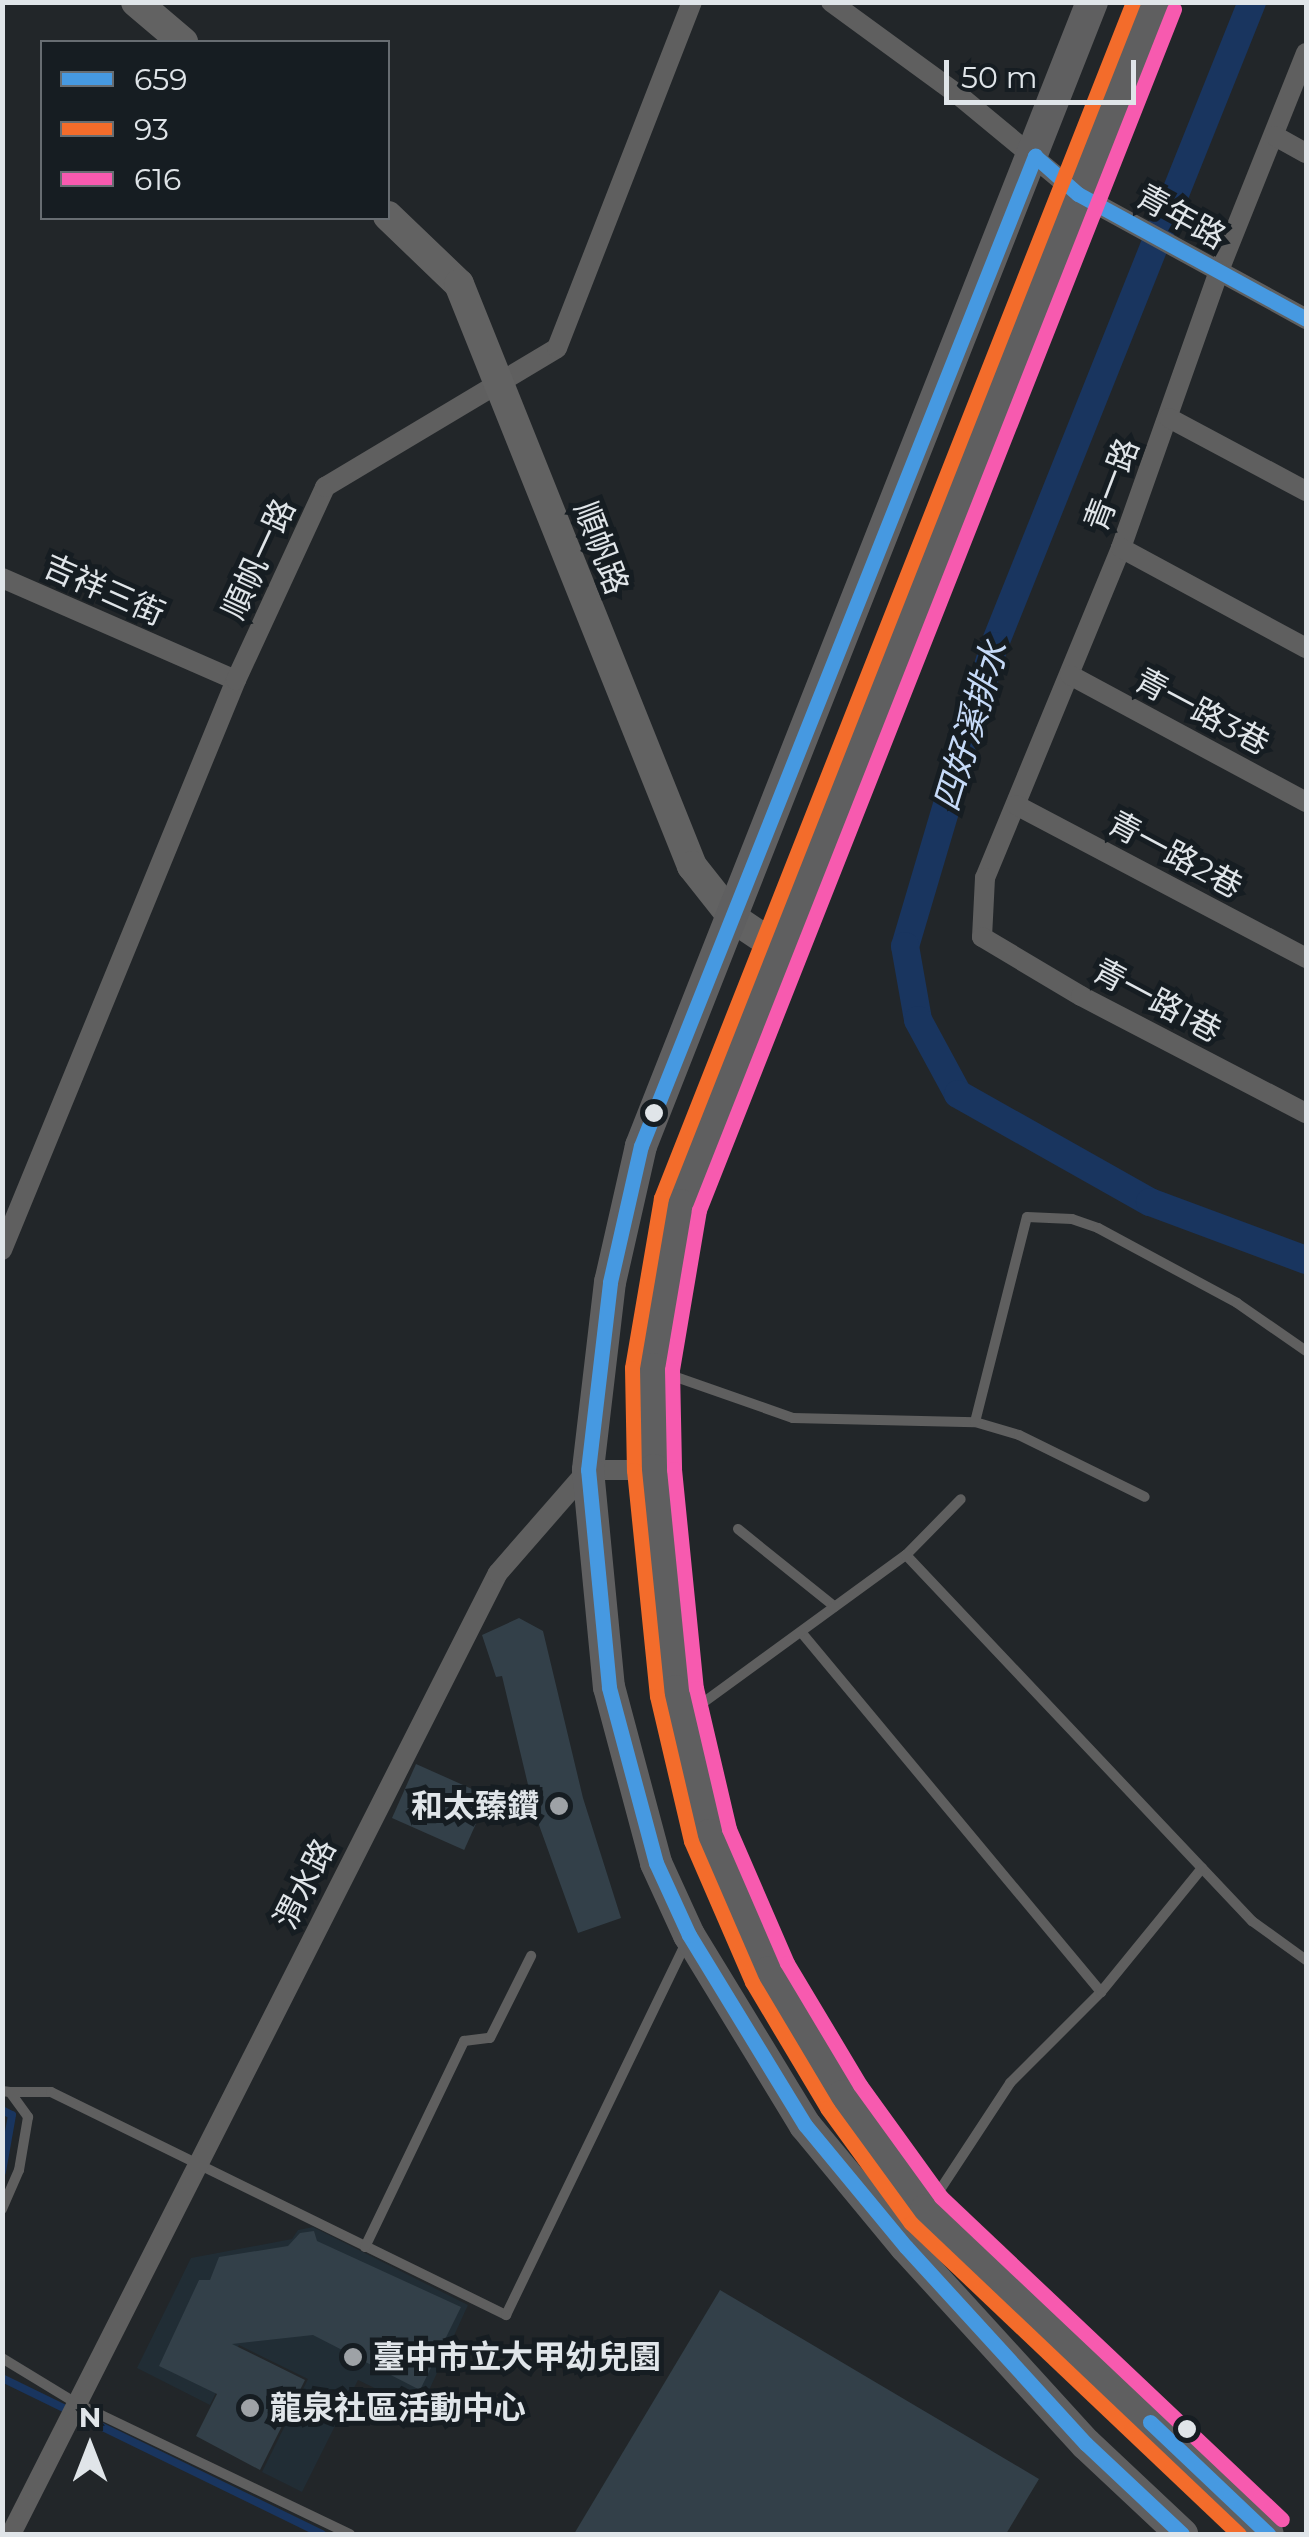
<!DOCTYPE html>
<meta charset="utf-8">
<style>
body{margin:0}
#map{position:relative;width:1309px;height:2537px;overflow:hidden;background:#222629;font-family:Montserrat,"Noto Sans TC",sans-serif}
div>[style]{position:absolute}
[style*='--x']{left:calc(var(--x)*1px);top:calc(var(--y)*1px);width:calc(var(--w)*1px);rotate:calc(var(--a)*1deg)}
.built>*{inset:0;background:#212d35}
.stream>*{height:8px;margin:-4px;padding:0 4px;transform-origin:4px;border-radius:4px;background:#19355f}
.canal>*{height:28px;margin:-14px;padding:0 14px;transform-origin:14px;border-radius:14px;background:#19355f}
.building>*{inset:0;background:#334049;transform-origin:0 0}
.lane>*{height:10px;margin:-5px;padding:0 5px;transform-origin:5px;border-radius:5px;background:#5f5f5f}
.street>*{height:20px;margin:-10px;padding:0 10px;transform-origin:10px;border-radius:10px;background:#5f5f5f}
.secondary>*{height:30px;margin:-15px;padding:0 15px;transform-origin:15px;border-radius:15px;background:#626262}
.primary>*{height:32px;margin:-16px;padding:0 16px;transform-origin:16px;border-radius:16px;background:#5f5f60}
.bus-1>*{height:15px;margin:-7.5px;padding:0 7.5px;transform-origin:7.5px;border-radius:7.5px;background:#4699e1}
.bus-2>*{height:15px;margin:-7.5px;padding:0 7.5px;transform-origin:7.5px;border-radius:7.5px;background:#f36c2b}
.bus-3>*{height:15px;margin:-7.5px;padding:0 7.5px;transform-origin:7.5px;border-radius:7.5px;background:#f75aaf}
.dots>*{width:28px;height:28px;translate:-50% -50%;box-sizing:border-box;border:5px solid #161d22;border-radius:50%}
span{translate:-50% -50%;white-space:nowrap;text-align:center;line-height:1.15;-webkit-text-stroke:10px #161d22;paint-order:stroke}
.street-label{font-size:32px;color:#e0e5e9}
.poi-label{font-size:32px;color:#e0e5e9;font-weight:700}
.right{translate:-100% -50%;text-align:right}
.left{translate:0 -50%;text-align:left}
.water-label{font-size:35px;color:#c6daf8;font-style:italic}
.frame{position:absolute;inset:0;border:5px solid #e0e5e9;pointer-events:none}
.legend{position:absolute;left:40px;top:40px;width:350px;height:180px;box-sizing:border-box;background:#161d22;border:2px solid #676d72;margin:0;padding:12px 18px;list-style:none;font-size:30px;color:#e0e5e9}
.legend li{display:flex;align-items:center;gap:20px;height:50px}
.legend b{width:50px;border:2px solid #676d72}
.north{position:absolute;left:40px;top:2397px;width:100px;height:100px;-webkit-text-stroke:8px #161d22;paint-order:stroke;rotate:0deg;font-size:28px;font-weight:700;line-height:40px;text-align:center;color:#e0e5e9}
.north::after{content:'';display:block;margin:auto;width:35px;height:45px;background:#e0e5e9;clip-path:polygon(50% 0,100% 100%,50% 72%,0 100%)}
.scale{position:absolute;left:944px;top:60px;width:192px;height:45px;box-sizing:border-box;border:5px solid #e0e5e9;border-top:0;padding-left:12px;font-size:30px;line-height:35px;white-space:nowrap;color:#e0e5e9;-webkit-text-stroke:8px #161d22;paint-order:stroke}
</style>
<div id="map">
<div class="built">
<div style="clip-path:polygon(313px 2227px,468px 2305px,420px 2410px,358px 2380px,302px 2492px,262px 2472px,308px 2379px,239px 2345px,210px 2405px,137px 2368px,191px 2258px,292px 2239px,298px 2230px)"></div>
</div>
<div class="stream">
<div style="--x:2;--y:2110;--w:11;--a:27"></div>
<div style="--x:12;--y:2115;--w:58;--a:100"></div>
<div style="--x:2;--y:2378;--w:356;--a:26"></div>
</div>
<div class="canal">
<div style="--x:1252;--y:2;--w:694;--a:111.83"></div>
<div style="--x:994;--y:646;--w:313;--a:106.5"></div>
<div style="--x:905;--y:946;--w:75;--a:80"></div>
<div style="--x:918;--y:1020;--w:84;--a:61.6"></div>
<div style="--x:958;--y:1094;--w:220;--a:29.4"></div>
<div style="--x:1150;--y:1202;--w:166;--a:20.4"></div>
</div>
<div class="building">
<div style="clip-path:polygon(519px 1618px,543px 1631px,583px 1798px,621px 1918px,578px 1933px,535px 1814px,502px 1676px,496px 1677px,482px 1635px)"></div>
<div style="left:416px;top:1764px;width:79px;height:59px;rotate:24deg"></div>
<div style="clip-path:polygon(314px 2231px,317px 2241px,461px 2307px,420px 2390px,313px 2335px,232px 2344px,305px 2380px,260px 2470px,196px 2436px,217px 2394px,159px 2366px,199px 2280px,210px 2280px,219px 2257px,288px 2246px,300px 2233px)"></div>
<div style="clip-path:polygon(720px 2290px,1039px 2479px,1006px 2534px,574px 2534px)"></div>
</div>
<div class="lane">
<div style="--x:656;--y:1370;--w:145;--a:19.3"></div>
<div style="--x:793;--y:1418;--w:182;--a:1.3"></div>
<div style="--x:975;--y:1422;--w:46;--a:16.5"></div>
<div style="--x:1019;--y:1435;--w:140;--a:26.2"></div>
<div style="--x:975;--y:1422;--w:211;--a:-75.8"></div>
<div style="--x:1027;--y:1217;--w:45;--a:2.5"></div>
<div style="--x:1072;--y:1219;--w:28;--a:19"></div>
<div style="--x:1098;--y:1228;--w:158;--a:28.3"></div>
<div style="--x:1237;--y:1303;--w:84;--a:34.8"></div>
<div style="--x:738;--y:1529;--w:124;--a:38.8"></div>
<div style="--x:906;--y:1555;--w:78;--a:-45.5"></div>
<div style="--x:801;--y:1632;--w:469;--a:50.2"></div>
<div style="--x:689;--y:1713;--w:268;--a:-36.1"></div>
<div style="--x:906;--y:1555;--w:504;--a:46.61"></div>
<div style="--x:1252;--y:1921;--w:67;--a:35.8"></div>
<div style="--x:2;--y:2091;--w:8;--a:7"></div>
<div style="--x:10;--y:2092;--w:31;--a:54"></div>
<div style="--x:28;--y:2117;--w:54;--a:99.6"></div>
<div style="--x:19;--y:2170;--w:43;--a:113.6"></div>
<div style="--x:10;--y:2092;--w:41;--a:0"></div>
<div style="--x:51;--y:2092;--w:507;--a:26.11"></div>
<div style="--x:506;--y:2315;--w:412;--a:-64.2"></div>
<div style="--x:930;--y:2205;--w:146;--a:-56.7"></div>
<div style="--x:1010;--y:2083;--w:129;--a:-45"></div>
<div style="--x:1101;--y:1992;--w:160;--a:-50.8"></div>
<div style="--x:365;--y:2247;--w:229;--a:-64.3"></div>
<div style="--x:464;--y:2041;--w:26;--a:-7"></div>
<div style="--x:490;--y:2038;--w:92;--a:-63.4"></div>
<div style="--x:2;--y:2358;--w:87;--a:31.3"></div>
<div style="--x:76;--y:2403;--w:304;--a:25.6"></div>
</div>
<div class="street">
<div style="--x:831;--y:2;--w:155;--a:36.1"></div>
<div style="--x:956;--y:93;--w:158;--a:39.6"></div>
<div style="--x:1078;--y:194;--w:260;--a:28.7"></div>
<div style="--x:1306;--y:53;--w:235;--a:111.8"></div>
<div style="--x:1219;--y:271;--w:294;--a:109.5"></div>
<div style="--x:1121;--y:548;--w:357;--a:112.4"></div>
<div style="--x:985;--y:878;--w:59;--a:92.9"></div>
<div style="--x:982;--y:937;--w:115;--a:30.8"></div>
<div style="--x:1081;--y:996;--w:254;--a:27.5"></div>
<div style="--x:1275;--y:136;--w:35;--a:29"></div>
<div style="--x:1169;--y:418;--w:155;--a:28.1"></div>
<div style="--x:1121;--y:548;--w:210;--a:28.4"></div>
<div style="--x:2;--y:578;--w:255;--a:23.6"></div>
<div style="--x:1070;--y:675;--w:268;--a:28.3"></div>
<div style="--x:1016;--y:805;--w:328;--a:27.8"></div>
<div style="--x:2;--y:1250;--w:616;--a:-67.68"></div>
<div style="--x:236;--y:680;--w:213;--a:-65.2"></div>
<div style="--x:325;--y:487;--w:270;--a:-30.9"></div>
<div style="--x:557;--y:348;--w:371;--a:-68.7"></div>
<div style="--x:11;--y:2534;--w:1077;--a:-63.13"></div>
<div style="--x:498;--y:1573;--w:137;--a:-48.9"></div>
<div style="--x:588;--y:1470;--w:66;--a:0"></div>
</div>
<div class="secondary">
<div style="--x:136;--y:2;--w:62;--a:40.4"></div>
<div style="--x:388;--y:216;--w:98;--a:43.8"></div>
<div style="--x:459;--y:284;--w:627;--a:68.18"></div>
<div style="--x:692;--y:866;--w:66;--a:51.7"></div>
<div style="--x:733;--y:918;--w:58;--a:33.7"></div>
</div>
<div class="primary">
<div style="--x:1092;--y:2;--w:1230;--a:111.52"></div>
<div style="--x:641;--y:1146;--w:139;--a:102.8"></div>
<div style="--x:610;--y:1282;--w:189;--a:96.7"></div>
<div style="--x:588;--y:1470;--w:218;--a:84.5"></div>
<div style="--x:609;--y:1687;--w:182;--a:75"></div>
<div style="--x:656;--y:1863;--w:79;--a:65.4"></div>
<div style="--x:689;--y:1935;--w:223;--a:58.6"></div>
<div style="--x:805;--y:2125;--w:158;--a:50.4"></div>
<div style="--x:906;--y:2247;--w:267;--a:47.6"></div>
<div style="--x:1086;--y:2444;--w:132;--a:43.2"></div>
<div style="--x:1155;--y:2;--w:1293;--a:111.55"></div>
<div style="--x:680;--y:1205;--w:166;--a:99.7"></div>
<div style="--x:652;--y:1369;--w:101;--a:88.9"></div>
<div style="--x:654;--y:1470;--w:222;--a:84.3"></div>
<div style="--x:676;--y:1691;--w:148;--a:76.7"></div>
<div style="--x:710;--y:1835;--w:149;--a:66.7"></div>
<div style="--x:769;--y:1972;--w:144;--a:59.2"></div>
<div style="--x:843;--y:2096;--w:141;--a:53.9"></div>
<div style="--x:926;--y:2210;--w:471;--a:43.5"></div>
</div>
<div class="bus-1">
<div style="--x:1150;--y:2422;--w:163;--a:43.5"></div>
<div style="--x:1182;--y:2534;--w:132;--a:-136.8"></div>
<div style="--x:1086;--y:2444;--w:267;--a:-132.4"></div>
<div style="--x:906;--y:2247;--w:158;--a:-129.6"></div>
<div style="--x:805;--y:2125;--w:223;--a:-121.4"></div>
<div style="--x:689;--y:1935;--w:79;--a:-114.6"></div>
<div style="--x:656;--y:1863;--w:182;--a:-105"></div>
<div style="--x:609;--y:1687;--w:218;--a:-95.5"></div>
<div style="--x:588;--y:1470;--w:189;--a:-83.3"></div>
<div style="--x:610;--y:1282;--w:139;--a:-77.2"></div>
<div style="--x:641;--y:1146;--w:1066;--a:-68.3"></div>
<div style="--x:1035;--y:156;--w:57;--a:41.5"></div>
<div style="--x:1078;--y:194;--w:260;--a:28.7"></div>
</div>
<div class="bus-2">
<div style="--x:1133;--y:2;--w:1286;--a:111.54"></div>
<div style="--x:661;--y:1198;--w:172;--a:99.7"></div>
<div style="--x:632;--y:1368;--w:102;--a:88.9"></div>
<div style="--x:634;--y:1470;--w:227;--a:84.2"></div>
<div style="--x:657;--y:1696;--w:149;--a:76.8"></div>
<div style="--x:691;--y:1841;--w:154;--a:66.6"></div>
<div style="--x:752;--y:1982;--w:147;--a:59.2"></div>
<div style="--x:827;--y:2108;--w:142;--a:53.9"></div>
<div style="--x:911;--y:2223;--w:452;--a:43.5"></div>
</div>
<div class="bus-3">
<div style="--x:1174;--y:9;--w:1292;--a:111.58"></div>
<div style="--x:699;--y:1210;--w:162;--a:99.6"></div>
<div style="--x:672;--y:1370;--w:99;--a:88.8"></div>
<div style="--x:674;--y:1469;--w:220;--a:84.3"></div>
<div style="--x:696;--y:1688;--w:145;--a:76.8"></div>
<div style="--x:729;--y:1829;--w:146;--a:66.6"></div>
<div style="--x:787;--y:1963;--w:142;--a:59.1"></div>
<div style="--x:860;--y:2085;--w:138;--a:54.1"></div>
<div style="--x:941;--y:2197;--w:469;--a:43.4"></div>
</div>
<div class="dots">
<div style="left:654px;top:1113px;background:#e0e5e9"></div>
<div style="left:559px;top:1806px;background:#9ea2a6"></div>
<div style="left:353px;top:2357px;background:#9ea2a6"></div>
<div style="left:250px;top:2408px;background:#9ea2a6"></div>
<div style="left:1187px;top:2429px;background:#e0e5e9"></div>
</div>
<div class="street-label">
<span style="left:1181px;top:217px;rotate:29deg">青年路</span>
<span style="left:1112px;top:485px;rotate:-69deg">青一路</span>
<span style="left:601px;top:548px;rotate:69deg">順帆路</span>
<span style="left:259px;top:559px;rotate:-65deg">順帆一路</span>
<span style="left:104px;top:590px;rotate:24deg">吉祥三街</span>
<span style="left:1202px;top:712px;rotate:28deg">青一路3巷</span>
<span style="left:1175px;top:855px;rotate:28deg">青一路2巷</span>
<span style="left:1157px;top:1001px;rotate:28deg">青一路1巷</span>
<span style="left:305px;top:1884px;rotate:-63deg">渭水路</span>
</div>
<div class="poi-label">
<span class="right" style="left:539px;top:1806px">和太臻鑽</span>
<span class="left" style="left:373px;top:2357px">臺中市立大甲幼兒園</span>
<span class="left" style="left:270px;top:2408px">龍泉社區活動中心</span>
</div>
<div class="water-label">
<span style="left:971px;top:726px;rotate:-73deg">四好溪排水</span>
</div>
<div class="frame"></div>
<ul class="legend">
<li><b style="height:12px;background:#4699e1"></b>659</li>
<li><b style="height:12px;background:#f36c2b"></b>93</li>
<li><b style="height:12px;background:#f75aaf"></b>616</li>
</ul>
<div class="north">N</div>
<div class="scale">50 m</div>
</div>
